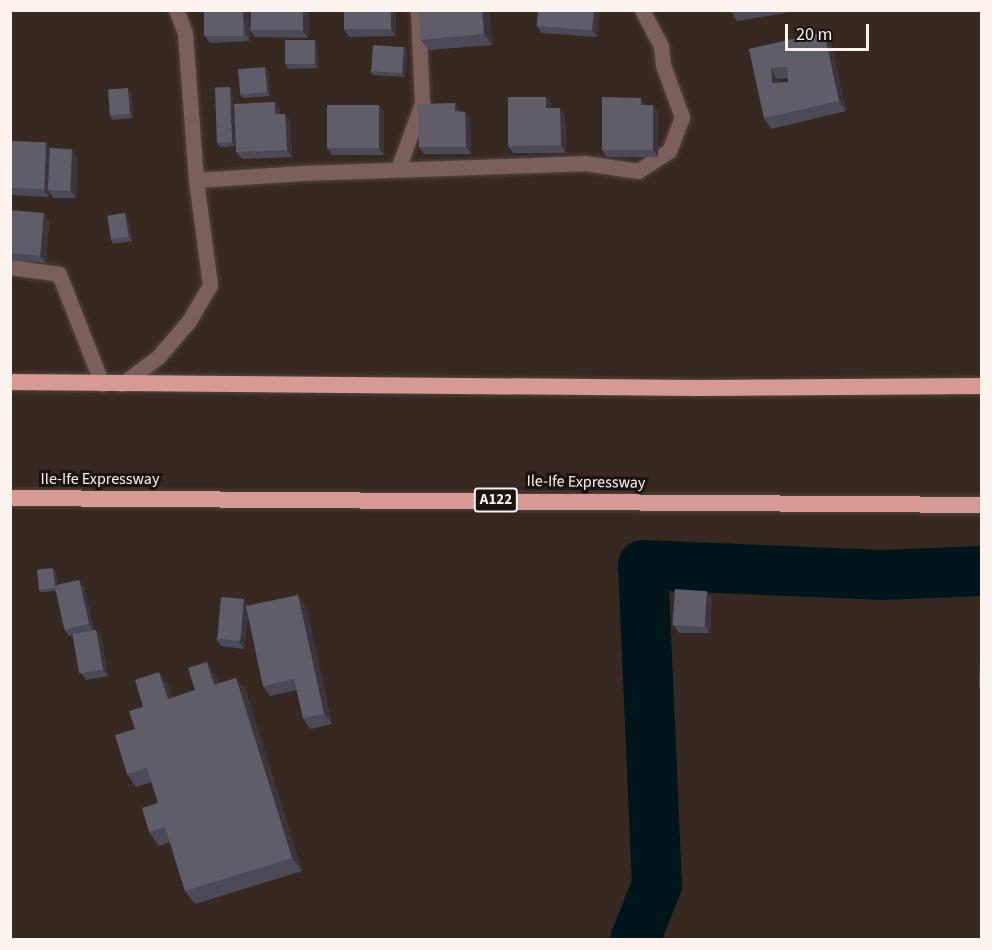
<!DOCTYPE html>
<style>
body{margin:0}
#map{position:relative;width:992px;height:950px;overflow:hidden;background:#372822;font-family:"Source Sans 3",sans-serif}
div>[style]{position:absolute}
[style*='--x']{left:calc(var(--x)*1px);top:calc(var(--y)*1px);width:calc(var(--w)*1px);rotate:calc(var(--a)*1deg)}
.river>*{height:50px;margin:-25px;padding:0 25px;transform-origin:25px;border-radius:25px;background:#01161a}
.roads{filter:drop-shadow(0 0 2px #53443f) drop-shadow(0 0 2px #53443f)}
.minor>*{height:15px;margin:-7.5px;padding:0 7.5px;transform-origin:7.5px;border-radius:7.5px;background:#7a5f5c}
.trunk>*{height:16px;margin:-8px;padding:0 8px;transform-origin:8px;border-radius:8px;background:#d69a93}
.wall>*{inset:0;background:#4b4b58}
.shaded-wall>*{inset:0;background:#3b353c}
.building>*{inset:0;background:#5e5d68;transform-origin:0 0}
span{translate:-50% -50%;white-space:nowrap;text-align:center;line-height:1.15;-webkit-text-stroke:6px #1a1310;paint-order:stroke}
.shield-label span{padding:2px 4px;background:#1a1310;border:2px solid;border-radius:4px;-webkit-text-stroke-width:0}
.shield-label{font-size:15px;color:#fcf2ee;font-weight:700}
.street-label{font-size:16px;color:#fcf2ee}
.frame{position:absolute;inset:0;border:12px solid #fcf2ee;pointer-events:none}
.scale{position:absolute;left:785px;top:24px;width:84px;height:27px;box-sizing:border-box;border:3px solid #fcf2ee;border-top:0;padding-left:8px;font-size:18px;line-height:21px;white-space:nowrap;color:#fcf2ee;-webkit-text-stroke:4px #1a1310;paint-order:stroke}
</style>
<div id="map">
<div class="river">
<div style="--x:635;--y:940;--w:59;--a:-68.2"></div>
<div style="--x:657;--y:885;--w:320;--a:-92.5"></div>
<div style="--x:643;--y:565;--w:240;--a:2.4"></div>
<div style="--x:883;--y:575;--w:99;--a:-2.3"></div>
</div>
<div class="roads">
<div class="minor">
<div style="--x:398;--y:169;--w:70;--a:-70"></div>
<div style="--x:422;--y:103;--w:93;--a:-92.5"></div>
<div style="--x:196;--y:180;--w:106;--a:-3.8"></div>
<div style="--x:302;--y:173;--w:282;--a:-2"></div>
<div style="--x:584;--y:163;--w:55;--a:8.4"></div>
<div style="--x:638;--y:171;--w:37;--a:-33"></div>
<div style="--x:669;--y:151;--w:36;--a:-69"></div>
<div style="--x:682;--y:117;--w:55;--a:-110.1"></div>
<div style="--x:663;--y:65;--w:19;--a:-96"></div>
<div style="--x:661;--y:46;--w:41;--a:-117.8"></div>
<div style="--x:10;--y:267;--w:49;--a:8.1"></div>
<div style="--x:59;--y:274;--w:118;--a:68.6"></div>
<div style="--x:122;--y:384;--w:45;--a:-36.9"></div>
<div style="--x:158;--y:357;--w:48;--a:-49.3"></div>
<div style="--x:189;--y:321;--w:42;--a:-59.7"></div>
<div style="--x:210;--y:285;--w:106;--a:-97.6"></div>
<div style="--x:196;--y:180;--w:147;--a:-94.3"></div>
<div style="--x:185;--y:33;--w:25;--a:-111"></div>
</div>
<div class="trunk">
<div style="--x:10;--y:382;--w:689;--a:0.5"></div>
<div style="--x:699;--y:388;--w:283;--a:-0.4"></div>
<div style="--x:10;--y:498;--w:972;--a:0.41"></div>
</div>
</div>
<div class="wall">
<div style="clip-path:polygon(248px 10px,250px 41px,210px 43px,205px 36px)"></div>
<div style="clip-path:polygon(251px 10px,309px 10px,308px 38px,255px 37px,250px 30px)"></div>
<div style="clip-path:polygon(344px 10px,396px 10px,396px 36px,349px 37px,344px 29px)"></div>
<div style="clip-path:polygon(419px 10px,489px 10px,492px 45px,428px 50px,421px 40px)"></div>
<div style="clip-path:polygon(538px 10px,599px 10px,597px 37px,542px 33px,537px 26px)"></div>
<div style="clip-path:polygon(730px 10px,803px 10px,737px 21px)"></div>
<div style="clip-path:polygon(evenodd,824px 32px,831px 43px,846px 111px,771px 129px,764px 118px,749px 49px,824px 32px,788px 78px,788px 82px,778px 83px,778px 79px,788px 78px)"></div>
<div style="clip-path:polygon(317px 44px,318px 68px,288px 69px,286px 65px)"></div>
<div style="clip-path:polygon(404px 47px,407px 51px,405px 77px,373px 75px,370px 71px)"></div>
<div style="clip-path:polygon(268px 70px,270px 96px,243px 98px,240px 95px)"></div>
<div style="clip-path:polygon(232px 91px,235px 146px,220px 147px,217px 143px)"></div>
<div style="clip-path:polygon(131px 92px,133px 118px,112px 120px,110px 116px)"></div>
<div style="clip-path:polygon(546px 97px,551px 104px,551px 108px,560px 108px,565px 115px,566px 153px,513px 153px,508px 146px)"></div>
<div style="clip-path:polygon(455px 103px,460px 112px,470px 119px,471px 154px,424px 154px,419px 147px)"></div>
<div style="clip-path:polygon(646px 105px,658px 112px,658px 157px,607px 157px,602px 150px)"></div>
<div style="clip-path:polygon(280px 110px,280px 114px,285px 114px,290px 121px,292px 157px,242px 159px,236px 152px)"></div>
<div style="clip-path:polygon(384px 112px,384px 155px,332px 155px,327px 148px)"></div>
<div style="clip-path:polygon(10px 141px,50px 148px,77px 156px,76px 198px,53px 198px,49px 192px,49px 197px,10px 195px)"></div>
<div style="clip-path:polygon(10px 210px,49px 220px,46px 263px,10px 260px)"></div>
<div style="clip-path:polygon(125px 213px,128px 217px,132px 241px,113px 244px,111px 240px)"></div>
<div style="clip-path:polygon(56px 571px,57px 585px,79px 580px,84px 587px,94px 630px,96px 630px,101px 637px,108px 676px,86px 680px,81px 673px,73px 635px,69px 636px,64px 629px,56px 591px,40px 592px,38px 588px)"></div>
<div style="clip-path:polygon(712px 598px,710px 633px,679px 633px,674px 625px)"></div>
<div style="clip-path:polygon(248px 606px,306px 606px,332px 724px,310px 729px,303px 718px,297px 690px,270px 696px,263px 686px,248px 616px,244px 649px,221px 646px,216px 639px)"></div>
<div style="clip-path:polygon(216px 676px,219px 683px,236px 678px,246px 691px,302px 871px,195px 904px,185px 891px,170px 842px,159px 846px,149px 832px,158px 803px,152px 782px,136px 787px,127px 774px,135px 729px,143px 707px,169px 686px,172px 698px,195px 690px)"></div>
</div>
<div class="shaded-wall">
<div style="clip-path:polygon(243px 10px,248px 10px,250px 41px,245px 34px)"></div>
<div style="clip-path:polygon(303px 10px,309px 10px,308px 38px,303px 31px)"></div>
<div style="clip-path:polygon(391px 10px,396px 10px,396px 36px,391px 29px)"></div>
<div style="clip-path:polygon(482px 10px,489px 10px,492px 45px,484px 34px)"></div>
<div style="clip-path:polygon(594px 10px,599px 10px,597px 37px,592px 30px)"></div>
<div style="clip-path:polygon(824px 32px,831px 43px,846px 111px,839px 101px)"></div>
<div style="clip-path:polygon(315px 40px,317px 44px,318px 68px,315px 64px)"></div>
<div style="clip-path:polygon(404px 47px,407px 51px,405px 77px,402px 73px)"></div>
<div style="clip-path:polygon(265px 67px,268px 70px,270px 96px,267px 92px)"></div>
<div style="clip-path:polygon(771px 68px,778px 79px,779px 94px,772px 83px)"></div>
<div style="clip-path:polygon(230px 87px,232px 91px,235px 146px,232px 142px)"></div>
<div style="clip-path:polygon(128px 88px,131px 92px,133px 118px,130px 114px)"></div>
<div style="clip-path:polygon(546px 97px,551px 104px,551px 115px,546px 108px)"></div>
<div style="clip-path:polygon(641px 98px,646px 105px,641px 105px)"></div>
<div style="clip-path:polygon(275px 102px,280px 110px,280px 122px,275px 114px)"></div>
<div style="clip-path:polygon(455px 103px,460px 110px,460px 119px,455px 111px)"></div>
<div style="clip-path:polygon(379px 105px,384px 112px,384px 155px,379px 148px)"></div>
<div style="clip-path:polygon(653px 105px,658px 112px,658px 157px,653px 150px)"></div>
<div style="clip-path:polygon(560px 108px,565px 115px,566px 153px,561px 145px)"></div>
<div style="clip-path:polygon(465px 112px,470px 119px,471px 154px,466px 147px)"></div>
<div style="clip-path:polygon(285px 114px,290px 121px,292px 157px,287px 150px)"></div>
<div style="clip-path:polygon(46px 142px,51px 150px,49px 197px,44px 190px)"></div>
<div style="clip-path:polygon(72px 149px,77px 156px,76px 198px,71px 191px)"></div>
<div style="clip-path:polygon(44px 213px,49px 220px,46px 263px,40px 256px)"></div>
<div style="clip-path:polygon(125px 213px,128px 217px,132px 241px,129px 237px)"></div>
<div style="clip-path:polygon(53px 568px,56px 571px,57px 591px,55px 588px)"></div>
<div style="clip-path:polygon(79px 580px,84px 587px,94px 631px,89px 624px)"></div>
<div style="clip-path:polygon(707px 591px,712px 598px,710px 633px,705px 626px)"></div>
<div style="clip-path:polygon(298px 595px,306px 606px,332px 724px,324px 714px)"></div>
<div style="clip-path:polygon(244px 599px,249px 607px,244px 649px,239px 642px)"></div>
<div style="clip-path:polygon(96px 630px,101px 637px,108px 676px,103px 669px)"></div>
<div style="clip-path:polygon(207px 662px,216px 676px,224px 698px,214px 685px)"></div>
<div style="clip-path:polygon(159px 672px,169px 686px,177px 712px,168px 699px)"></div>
<div style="clip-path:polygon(236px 678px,246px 691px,302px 871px,292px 858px)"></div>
</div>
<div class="building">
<div style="left:204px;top:10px;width:39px;height:26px"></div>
<div style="left:251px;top:10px;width:52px;height:20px"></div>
<div style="left:344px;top:10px;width:47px;height:19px"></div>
<div style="clip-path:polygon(419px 10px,482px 10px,484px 34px,421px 40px)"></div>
<div style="clip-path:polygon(538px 10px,594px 10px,592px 30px,537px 26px)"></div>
<div style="clip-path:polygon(evenodd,824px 32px,839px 101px,764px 118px,749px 49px,824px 32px,787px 67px,788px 82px,772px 83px,771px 68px,787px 67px)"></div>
<div style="left:315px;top:40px;width:24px;height:30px;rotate:90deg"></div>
<div style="left:373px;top:45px;width:31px;height:26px;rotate:4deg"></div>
<div style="left:265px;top:67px;width:25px;height:27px;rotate:85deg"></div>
<div style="left:230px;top:87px;width:55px;height:15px;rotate:88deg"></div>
<div style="left:128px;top:88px;width:26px;height:20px;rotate:86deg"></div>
<div style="clip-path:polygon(508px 97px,546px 97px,546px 108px,560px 108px,561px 145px,508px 146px)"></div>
<div style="clip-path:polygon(602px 97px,641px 98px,641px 105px,653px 105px,653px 150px,602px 150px)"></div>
<div style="clip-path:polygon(275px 102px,275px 114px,285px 114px,287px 150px,236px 152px,234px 104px)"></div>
<div style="clip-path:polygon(455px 103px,455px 111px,465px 112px,466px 147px,419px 147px,418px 104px)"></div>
<div style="left:379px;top:105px;width:43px;height:52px;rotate:90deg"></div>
<div style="left:10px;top:141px;width:36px;height:47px;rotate:2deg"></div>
<div style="left:50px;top:148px;width:22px;height:42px;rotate:3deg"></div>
<div style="left:10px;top:210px;width:34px;height:43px;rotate:5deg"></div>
<div style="left:125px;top:213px;width:24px;height:18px;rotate:81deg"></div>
<div style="left:53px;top:568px;width:20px;height:16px;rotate:84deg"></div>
<div style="left:79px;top:580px;width:45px;height:25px;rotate:77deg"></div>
<div style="left:675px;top:589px;width:32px;height:36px;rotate:4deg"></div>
<div style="clip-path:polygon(298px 595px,324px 714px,303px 718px,294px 679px,263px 686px,246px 606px)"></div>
<div style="left:221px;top:597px;width:23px;height:42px;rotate:5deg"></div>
<div style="left:96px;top:630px;width:40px;height:24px;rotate:80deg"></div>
<div style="clip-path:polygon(980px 658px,981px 658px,981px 687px,979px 687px)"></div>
<div style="clip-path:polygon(207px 662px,214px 685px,236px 678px,292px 858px,185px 891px,165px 827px,149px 832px,142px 808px,158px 803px,147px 768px,127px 774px,115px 735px,135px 729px,129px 711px,143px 707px,135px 680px,159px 672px,168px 699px,195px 690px,188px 668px)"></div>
</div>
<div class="shield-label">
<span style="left:496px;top:500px">A122</span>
</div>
<div class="street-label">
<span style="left:100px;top:479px">Ile-Ife Expressway</span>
<span style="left:586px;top:482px;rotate:1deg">Ile-Ife Expressway</span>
</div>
<div class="frame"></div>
<div class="scale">20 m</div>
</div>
